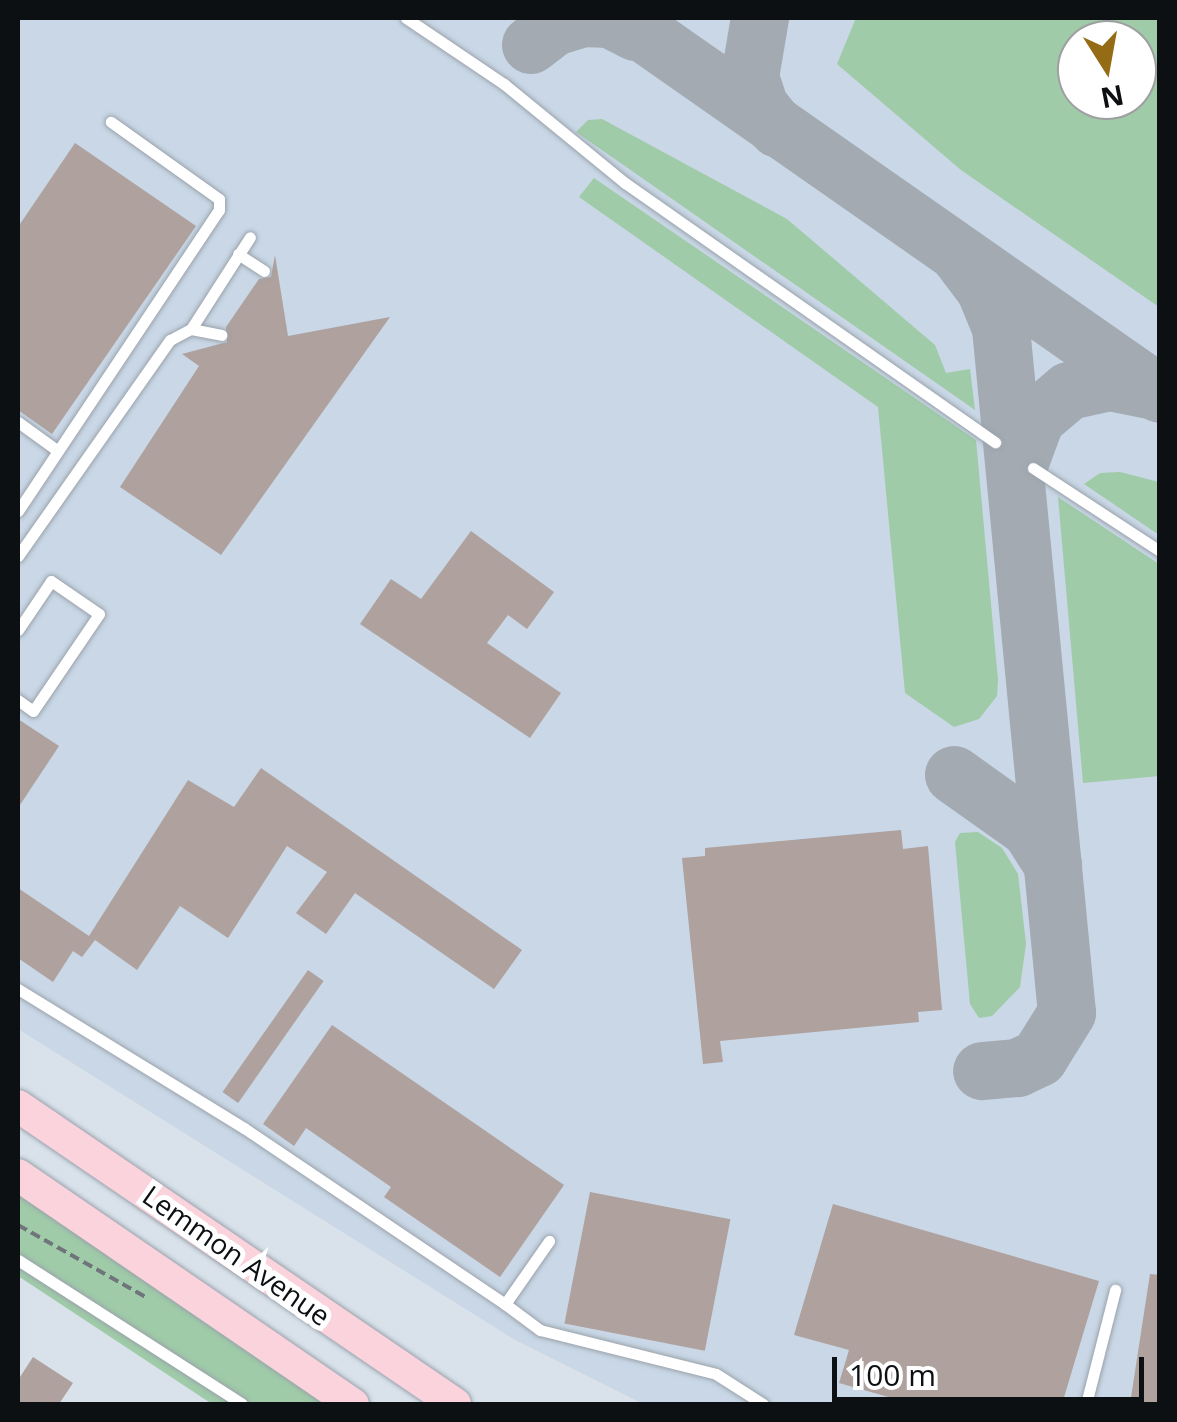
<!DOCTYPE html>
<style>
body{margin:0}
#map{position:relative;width:1177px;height:1422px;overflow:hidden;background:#d9e2eb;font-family:"Open Sans",sans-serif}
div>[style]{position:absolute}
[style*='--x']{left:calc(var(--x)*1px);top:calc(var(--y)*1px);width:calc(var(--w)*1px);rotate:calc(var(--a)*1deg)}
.built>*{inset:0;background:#c9d7e6}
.green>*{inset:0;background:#9fcba8}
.taxiway>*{height:58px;margin:-29px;padding:0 29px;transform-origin:29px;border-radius:29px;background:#a3aab2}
.building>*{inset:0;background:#aea19e;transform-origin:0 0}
.path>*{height:4px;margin-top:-2px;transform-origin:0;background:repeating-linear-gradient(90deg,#6f757b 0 10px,transparent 0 15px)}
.roads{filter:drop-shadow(0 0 2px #9aa2ab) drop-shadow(0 0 2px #9aa2ab)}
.lane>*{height:11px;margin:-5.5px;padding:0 5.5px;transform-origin:5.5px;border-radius:5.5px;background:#fff}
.secondary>*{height:32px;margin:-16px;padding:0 16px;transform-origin:16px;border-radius:16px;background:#fad3dc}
span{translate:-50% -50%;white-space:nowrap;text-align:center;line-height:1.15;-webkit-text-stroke:10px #fff;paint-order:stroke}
.street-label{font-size:28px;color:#0d1013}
.frame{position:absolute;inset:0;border:20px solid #0d1013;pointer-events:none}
.north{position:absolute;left:1057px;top:20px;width:100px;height:100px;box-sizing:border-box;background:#fff;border:2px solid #9e9fa1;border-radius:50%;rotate:169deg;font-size:28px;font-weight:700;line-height:40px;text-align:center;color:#0d1013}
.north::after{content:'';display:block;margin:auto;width:35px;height:45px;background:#946c16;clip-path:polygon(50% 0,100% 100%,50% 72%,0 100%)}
.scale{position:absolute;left:832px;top:1357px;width:312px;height:45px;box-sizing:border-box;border:5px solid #0d1013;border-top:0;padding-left:12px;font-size:30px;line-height:35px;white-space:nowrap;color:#0d1013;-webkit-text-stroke:8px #fff;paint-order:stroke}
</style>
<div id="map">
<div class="built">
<div style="clip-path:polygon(evenodd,18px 18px,1159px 18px,1159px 1404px,643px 1404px,515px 1340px,18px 1029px,18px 18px,1077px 40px,1137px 40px,1137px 100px,1077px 100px,1077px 40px)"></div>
</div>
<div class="green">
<div style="clip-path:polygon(evenodd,856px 18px,1159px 18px,1159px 307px,961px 170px,837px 64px,856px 18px,1137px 40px,1137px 100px,1077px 100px,1077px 40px,1137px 40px)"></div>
<div style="clip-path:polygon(602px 119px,787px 219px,935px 345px,946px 373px,970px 369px,975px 410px,576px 132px,588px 120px)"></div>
<div style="clip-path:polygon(594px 178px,976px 440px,998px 680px,997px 696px,979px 719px,954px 727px,905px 693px,878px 407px,579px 197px)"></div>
<div style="clip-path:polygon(1120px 472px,1159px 482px,1159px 535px,1084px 484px,1100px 473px)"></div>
<div style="clip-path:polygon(1058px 497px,1159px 564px,1159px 776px,1083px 783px)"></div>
<div style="clip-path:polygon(978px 832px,1002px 848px,1018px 874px,1026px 944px,1020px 987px,992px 1016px,979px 1018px,970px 1004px,955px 842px,960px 833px)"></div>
<div style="clip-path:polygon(18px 1191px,327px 1404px,212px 1404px,18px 1276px)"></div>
</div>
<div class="taxiway">
<div style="--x:622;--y:18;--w:656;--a:34.95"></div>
<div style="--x:760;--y:18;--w:60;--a:99.6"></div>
<div style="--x:750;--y:77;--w:32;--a:72"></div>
<div style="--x:760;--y:107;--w:28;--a:51"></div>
<div style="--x:531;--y:45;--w:29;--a:-38"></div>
<div style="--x:554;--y:27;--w:30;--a:-17"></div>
<div style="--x:583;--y:18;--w:27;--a:2"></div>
<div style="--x:610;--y:19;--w:29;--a:27"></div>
<div style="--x:960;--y:256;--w:41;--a:52.9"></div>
<div style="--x:985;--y:289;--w:42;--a:67.7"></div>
<div style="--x:1001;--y:328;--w:688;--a:84.5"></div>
<div style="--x:1067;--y:1013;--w:53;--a:121.9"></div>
<div style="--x:1039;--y:1058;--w:23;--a:155"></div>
<div style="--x:1018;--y:1068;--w:36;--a:175"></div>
<div style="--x:1016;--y:473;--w:58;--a:-69.7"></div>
<div style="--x:1036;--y:419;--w:43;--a:-40.3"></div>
<div style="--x:1069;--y:391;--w:42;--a:-12.4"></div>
<div style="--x:1110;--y:382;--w:46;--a:11.3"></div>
<div style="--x:954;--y:775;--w:93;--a:35.4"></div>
<div style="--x:1030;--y:829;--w:43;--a:57.4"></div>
</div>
<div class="building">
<div style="clip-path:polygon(75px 143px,196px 226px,52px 434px,18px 410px,18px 227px)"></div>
<div style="clip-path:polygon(275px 255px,288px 336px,390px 317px,221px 555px,120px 487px,199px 366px,182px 354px,227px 342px,226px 327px,259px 279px,271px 277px)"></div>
<div style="clip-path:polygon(471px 531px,554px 592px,527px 629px,508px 615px,487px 643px,561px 693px,530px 738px,360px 624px,391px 579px,421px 599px)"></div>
<div style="clip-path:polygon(18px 719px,59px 746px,18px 808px)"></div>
<div style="clip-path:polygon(261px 768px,522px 950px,494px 989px,355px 893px,326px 934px,296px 913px,327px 872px,287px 846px,228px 938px,180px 906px,137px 970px,95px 940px,82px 957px,73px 951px,53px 982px,18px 958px,18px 888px,89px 936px,188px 780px,234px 807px)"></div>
<div style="clip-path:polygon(901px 830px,903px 849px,928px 846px,942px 1010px,918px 1012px,919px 1022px,720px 1041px,723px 1062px,703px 1064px,682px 858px,705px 856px,705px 848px)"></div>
<div style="left:308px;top:970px;width:19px;height:149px;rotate:35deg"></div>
<div style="clip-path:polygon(332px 1025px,564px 1185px,500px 1277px,384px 1197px,391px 1187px,306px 1128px,294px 1146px,263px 1124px)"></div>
<div style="left:590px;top:1192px;width:143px;height:134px;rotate:11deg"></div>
<div style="clip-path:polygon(833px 1204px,1099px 1281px,1062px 1404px,913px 1404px,839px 1383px,849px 1350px,794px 1335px)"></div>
<div style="clip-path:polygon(1150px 1274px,1160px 1275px,1160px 1404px,1130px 1404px)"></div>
<div style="clip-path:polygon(33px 1357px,73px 1383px,59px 1404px,18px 1404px,18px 1380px)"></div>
</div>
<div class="path">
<div style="--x:18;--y:1225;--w:147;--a:29.4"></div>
</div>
<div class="roads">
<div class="lane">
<div style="--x:406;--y:18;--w:118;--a:34"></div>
<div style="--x:504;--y:84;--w:156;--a:39.3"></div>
<div style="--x:625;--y:183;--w:452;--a:35"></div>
<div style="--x:238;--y:254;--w:31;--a:33"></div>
<div style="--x:191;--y:329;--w:31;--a:11"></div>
<div style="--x:18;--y:422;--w:49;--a:35.9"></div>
<div style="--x:1033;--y:468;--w:152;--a:33.2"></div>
<div style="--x:18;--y:511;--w:362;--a:-56.3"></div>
<div style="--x:219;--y:210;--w:11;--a:-90"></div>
<div style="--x:219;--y:199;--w:133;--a:-144.5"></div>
<div style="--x:18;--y:556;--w:264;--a:-54.9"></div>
<div style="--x:170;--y:340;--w:24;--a:-28"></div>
<div style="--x:191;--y:329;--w:109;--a:-57.3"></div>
<div style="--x:18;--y:630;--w:59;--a:-56"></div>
<div style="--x:51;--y:581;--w:58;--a:34.5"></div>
<div style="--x:99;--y:614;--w:117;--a:124.2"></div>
<div style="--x:33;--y:711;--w:19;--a:-144"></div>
<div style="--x:18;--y:989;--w:265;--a:31.6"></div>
<div style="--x:244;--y:1128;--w:315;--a:34"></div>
<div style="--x:505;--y:1304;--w:77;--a:-55.1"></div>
<div style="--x:18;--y:1260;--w:266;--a:32.7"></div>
<div style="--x:505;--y:1304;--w:44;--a:36.6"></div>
<div style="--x:540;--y:1330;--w:181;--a:14"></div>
<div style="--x:716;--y:1374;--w:56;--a:32.6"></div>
<div style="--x:1086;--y:1404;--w:118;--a:-75.7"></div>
</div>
<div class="secondary">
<div style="--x:18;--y:1106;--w:529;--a:34.29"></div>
<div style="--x:18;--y:1175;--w:406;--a:34.4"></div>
</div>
</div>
<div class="street-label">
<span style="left:237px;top:1255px;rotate:35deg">Lemmon Avenue</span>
</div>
<div class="frame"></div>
<div class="north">N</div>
<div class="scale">100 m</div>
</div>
